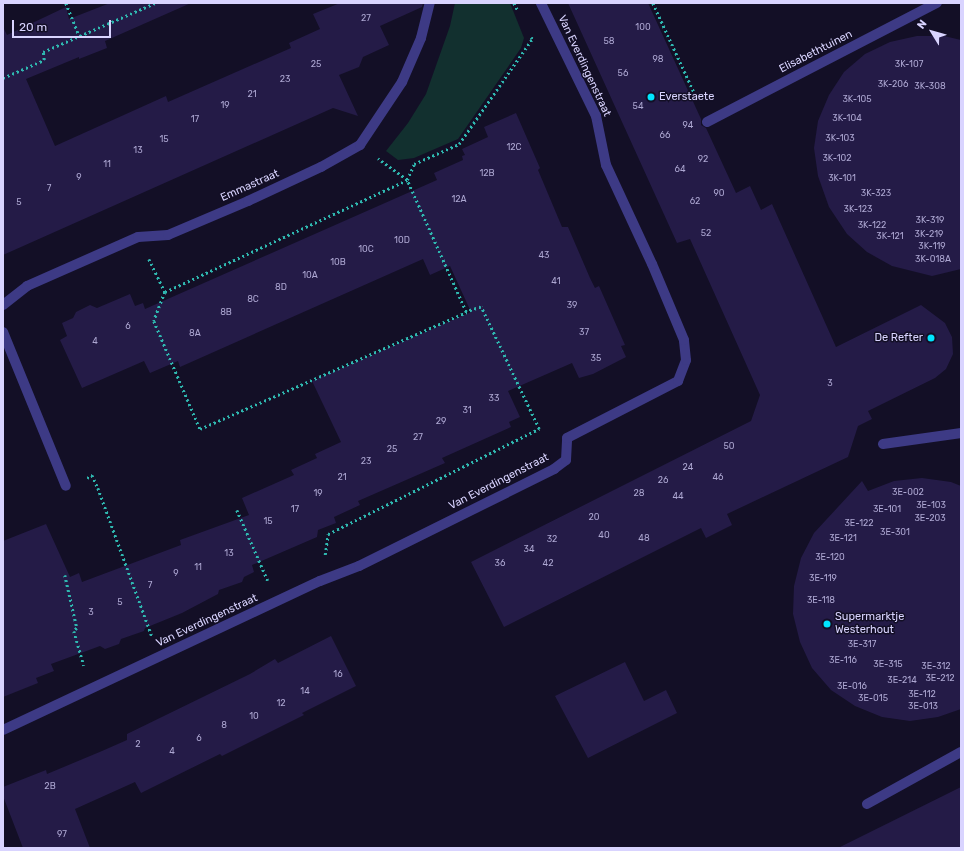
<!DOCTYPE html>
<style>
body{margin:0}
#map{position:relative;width:964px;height:851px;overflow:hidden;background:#130f26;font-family:Rubik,sans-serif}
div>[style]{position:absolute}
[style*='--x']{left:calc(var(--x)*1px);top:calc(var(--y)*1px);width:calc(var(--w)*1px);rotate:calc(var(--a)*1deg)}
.green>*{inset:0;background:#12302f}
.building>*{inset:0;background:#241b47}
.path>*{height:2.5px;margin-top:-1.25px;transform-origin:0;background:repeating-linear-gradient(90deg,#2fb8b0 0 2px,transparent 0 5px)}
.minor>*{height:10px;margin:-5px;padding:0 5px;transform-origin:5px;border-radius:5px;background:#3d3a85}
.dots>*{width:11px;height:11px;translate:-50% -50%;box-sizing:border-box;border:2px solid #130f26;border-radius:50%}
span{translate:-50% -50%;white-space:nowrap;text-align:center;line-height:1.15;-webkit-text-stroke:3px #130f26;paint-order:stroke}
.number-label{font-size:9px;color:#aca6d1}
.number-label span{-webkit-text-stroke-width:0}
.street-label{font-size:11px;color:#d9d4ff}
.poi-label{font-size:11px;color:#d9d4ff}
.left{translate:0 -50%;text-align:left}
.right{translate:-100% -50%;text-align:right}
.frame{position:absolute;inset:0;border:4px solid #d9d4ff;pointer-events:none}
.north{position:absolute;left:912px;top:12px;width:40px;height:40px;-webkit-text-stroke:3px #130f26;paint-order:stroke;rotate:307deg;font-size:11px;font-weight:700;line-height:16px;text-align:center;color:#d9d4ff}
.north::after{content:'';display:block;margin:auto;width:14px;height:18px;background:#d9d4ff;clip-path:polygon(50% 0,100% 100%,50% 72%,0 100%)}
.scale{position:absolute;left:12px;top:20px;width:99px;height:18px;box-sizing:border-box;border:2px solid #d9d4ff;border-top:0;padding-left:5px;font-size:12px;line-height:14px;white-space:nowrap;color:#d9d4ff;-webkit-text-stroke:3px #130f26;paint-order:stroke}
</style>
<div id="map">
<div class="green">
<div style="clip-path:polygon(455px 3px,510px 3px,524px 38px,521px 48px,458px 139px,414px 158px,398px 160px,386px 151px,408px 123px,426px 94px,450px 26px)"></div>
</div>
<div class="building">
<div style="clip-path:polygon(110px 3px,191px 3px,105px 41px,107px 48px,79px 59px,79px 57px,26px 79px,55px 146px,166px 96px,168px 102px,291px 48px,289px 43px,320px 29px,313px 14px,340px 3px,423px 3px,422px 7px,380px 26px,389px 45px,363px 57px,359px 67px,339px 75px,358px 116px,333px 108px,3px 255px,3px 27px,7px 35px,66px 7px,69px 19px)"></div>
<div style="clip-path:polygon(568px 3px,648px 3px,701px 119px,701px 125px,706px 128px,736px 193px,750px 186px,761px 210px,772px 204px,836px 347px,921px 305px,945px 323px,952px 337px,953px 354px,946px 369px,935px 378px,868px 411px,872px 419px,858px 426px,848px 457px,727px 514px,732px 525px,706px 538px,701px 528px,504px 627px,471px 562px,751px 421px,760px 395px,690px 239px,677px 243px)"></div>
<div style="clip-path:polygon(917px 36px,944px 36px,961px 40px,961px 269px,932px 276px,892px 266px,867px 252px,847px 234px,829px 207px,818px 176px,814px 148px,818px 121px,829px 95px,844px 72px,865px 54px,890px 42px)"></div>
<div style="clip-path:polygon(516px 113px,540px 168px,538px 170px,562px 227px,568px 227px,590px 278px,595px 288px,599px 286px,625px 345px,621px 346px,626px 357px,593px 374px,579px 378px,572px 363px,508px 391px,520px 417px,509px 422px,511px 427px,442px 458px,445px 463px,358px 501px,360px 505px,334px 517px,336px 523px,318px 530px,317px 537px,252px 565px,254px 572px,244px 577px,242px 582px,219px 590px,218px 594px,182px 613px,145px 628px,144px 631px,121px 639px,119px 644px,105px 649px,100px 646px,51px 664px,54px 671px,36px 678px,38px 683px,3px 697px,3px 541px,46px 524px,70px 577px,79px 573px,82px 582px,181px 545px,180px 540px,249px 515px,242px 498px,294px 475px,291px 470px,317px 458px,315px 454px,341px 442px,312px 381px,471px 312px,450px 266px,430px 275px,423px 259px,180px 367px,178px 361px,150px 373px,144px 361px,82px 388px,60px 340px,67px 336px,62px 323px,73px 318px,76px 312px,90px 305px,97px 308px,130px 294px,135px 306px,143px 303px,145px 309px,437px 180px,434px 173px,463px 160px,462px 156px,465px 155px,462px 149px,488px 137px,484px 127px)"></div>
<div style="clip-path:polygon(922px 478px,951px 482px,961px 486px,961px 709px,938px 717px,910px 721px,882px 717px,855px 706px,831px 690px,812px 668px,800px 642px,793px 614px,794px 586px,801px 558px,814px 533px,862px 481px,868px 491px,894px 481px)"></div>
<div style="clip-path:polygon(331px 636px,356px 686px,302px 713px,304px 715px,222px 756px,220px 754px,141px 793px,135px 782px,75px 809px,90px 848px,23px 848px,3px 796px,3px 787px,46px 770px,47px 774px,102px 751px,127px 740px,127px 734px,250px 674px,275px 659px,278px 663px)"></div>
<div style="clip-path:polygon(625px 662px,644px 701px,666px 690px,677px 713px,588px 758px,555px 696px)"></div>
<div style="clip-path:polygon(961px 787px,961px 848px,838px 848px)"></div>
</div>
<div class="path">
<div style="--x:66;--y:3;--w:35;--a:68"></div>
<div style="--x:514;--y:3;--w:9;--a:63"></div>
<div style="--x:653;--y:3;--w:108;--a:65.3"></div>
<div style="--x:3;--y:78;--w:45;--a:-23.7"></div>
<div style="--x:44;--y:60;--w:8;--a:-97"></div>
<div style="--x:43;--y:52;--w:122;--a:-23.6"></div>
<div style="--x:149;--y:259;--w:37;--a:64"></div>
<div style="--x:165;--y:292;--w:267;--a:-24.8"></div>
<div style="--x:407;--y:180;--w:17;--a:-66"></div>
<div style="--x:414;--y:164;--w:49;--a:-24"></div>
<div style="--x:459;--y:144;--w:128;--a:-55.2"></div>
<div style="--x:532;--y:39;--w:2;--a:-117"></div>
<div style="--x:165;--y:292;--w:31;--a:111"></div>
<div style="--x:154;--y:321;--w:117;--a:66.9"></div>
<div style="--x:200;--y:429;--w:291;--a:-23.7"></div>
<div style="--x:87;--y:478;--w:6;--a:-31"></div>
<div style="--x:92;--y:475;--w:14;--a:65"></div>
<div style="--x:98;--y:488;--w:158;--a:70"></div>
<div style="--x:237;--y:510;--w:77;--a:66.4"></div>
<div style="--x:325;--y:555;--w:21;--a:-82"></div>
<div style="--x:328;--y:534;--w:236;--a:-26.5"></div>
<div style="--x:539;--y:429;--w:135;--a:-115.4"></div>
<div style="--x:481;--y:307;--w:16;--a:162"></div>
<div style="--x:466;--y:312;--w:145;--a:-114.1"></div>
<div style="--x:407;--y:180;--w:36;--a:-144"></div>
<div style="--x:65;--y:575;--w:54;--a:77.2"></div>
<div style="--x:77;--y:628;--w:4;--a:135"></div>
<div style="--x:74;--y:631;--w:36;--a:74"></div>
</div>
<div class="minor">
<div style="--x:707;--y:122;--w:259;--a:-27.4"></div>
<div style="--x:3;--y:305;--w:31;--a:-38"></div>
<div style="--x:27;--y:286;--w:121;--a:-23.8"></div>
<div style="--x:138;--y:237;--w:30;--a:-4"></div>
<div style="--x:168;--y:235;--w:87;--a:-23"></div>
<div style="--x:248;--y:201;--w:81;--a:-25"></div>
<div style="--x:321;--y:167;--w:45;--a:-29.4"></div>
<div style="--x:360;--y:145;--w:76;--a:-56.3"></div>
<div style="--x:402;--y:82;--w:48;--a:-66.6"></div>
<div style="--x:421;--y:38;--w:36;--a:-76"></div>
<div style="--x:3;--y:332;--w:166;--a:67.8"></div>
<div style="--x:883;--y:444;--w:79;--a:-8"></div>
<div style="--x:3;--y:730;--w:350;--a:-25.2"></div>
<div style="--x:320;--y:581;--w:42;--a:-21"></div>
<div style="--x:359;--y:566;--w:218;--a:-26.4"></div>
<div style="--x:554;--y:469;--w:15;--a:-37"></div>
<div style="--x:566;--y:460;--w:22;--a:-87"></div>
<div style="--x:567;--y:438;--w:125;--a:-27.2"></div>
<div style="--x:678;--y:381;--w:22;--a:-69"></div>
<div style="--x:686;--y:360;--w:20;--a:-96"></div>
<div style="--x:684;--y:340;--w:82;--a:-112.8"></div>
<div style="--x:652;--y:264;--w:109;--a:-114.9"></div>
<div style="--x:606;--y:165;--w:50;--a:-101.5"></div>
<div style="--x:596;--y:116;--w:126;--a:-116"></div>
<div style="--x:867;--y:804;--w:107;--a:-29"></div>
</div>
<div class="dots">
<div style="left:651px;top:97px;background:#00e5ff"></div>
<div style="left:931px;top:338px;background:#00e5ff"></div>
<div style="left:827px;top:624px;background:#00e5ff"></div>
</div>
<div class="number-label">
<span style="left:366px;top:18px">27</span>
<span style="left:643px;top:27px">100</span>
<span style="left:609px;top:41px">58</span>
<span style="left:658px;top:59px">98</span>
<span style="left:316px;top:64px">25</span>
<span style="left:909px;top:64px">3K-107</span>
<span style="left:623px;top:73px">56</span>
<span style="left:285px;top:79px">23</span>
<span style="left:893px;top:84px">3K-206</span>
<span style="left:930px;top:86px">3K-308</span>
<span style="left:252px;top:94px">21</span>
<span style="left:857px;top:99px">3K-105</span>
<span style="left:225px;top:105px">19</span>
<span style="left:638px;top:106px">54</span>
<span style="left:847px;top:118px">3K-104</span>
<span style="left:195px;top:119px">17</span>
<span style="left:688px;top:125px">94</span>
<span style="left:665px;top:135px">66</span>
<span style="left:840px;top:138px">3K-103</span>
<span style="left:164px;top:139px">15</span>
<span style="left:514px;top:147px">12C</span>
<span style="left:138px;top:150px">13</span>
<span style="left:837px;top:158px">3K-102</span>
<span style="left:703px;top:159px">92</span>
<span style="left:107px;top:164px">11</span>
<span style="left:680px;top:169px">64</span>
<span style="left:487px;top:173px">12B</span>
<span style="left:79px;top:177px">9</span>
<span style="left:842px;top:178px">3K-101</span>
<span style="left:49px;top:188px">7</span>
<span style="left:719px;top:193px">90</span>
<span style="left:876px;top:193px">3K-323</span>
<span style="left:459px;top:199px">12A</span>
<span style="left:695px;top:201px">62</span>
<span style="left:19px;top:202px">5</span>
<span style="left:858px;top:209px">3K-123</span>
<span style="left:930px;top:220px">3K-319</span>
<span style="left:872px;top:225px">3K-122</span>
<span style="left:706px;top:233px">52</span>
<span style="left:929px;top:234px">3K-219</span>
<span style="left:890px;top:236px">3K-121</span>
<span style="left:402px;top:240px">10D</span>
<span style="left:932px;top:246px">3K-119</span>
<span style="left:366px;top:249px">10C</span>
<span style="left:544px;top:255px">43</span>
<span style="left:933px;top:259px">3K-018A</span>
<span style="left:338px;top:262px">10B</span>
<span style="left:310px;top:275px">10A</span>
<span style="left:556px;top:281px">41</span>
<span style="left:281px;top:287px">8D</span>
<span style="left:253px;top:299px">8C</span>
<span style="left:572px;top:305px">39</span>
<span style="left:226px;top:312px">8B</span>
<span style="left:128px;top:326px">6</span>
<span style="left:584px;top:332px">37</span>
<span style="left:195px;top:333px">8A</span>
<span style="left:95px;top:341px">4</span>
<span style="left:596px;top:358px">35</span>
<span style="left:830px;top:383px">3</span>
<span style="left:494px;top:398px">33</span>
<span style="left:467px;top:410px">31</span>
<span style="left:441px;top:421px">29</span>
<span style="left:418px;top:437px">27</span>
<span style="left:729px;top:446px">50</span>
<span style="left:392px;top:449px">25</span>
<span style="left:366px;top:461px">23</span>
<span style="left:688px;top:467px">24</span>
<span style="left:342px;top:477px">21</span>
<span style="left:718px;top:477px">46</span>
<span style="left:663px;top:480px">26</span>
<span style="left:908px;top:492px">3E-002</span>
<span style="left:318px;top:493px">19</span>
<span style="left:639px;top:493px">28</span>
<span style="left:678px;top:496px">44</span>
<span style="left:931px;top:505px">3E-103</span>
<span style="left:295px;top:509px">17</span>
<span style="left:887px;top:509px">3E-101</span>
<span style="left:594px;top:517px">20</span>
<span style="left:930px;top:518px">3E-203</span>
<span style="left:268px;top:521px">15</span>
<span style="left:859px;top:523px">3E-122</span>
<span style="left:895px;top:532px">3E-301</span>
<span style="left:604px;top:535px">40</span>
<span style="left:644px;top:538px">48</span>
<span style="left:843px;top:538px">3E-121</span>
<span style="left:552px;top:539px">32</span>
<span style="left:529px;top:549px">34</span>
<span style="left:229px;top:553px">13</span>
<span style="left:830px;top:557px">3E-120</span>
<span style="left:500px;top:563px">36</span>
<span style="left:548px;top:563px">42</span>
<span style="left:198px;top:567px">11</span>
<span style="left:176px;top:573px">9</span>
<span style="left:823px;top:578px">3E-119</span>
<span style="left:150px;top:585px">7</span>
<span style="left:821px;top:600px">3E-118</span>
<span style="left:120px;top:602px">5</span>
<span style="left:91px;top:612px">3</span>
<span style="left:862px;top:644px">3E-317</span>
<span style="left:843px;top:660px">3E-116</span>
<span style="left:888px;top:664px">3E-315</span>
<span style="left:936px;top:666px">3E-312</span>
<span style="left:338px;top:674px">16</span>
<span style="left:940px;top:678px">3E-212</span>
<span style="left:902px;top:680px">3E-214</span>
<span style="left:852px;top:686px">3E-016</span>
<span style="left:305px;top:691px">14</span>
<span style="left:922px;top:694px">3E-112</span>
<span style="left:873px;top:698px">3E-015</span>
<span style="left:281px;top:703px">12</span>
<span style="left:923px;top:706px">3E-013</span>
<span style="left:254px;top:716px">10</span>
<span style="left:224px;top:725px">8</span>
<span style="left:199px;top:738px">6</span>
<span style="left:138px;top:744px">2</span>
<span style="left:172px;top:751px">4</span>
<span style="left:50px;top:786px">2B</span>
<span style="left:62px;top:834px">97</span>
</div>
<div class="street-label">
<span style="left:816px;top:52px;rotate:-27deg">Elisabethtuinen</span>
<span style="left:584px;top:66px;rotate:65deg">Van Everdingenstraat</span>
<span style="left:250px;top:186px;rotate:-24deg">Emmastraat</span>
<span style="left:499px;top:482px;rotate:-27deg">Van Everdingenstraat</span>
<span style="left:207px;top:621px;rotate:-25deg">Van Everdingenstraat</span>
</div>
<div class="poi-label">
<span class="left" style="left:659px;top:97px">Everstaete</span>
<span class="right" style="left:923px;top:338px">De Refter</span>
<span class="left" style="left:835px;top:624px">Supermarktje<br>Westerhout</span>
</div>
<div class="frame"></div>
<div class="north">N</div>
<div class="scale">20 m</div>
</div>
